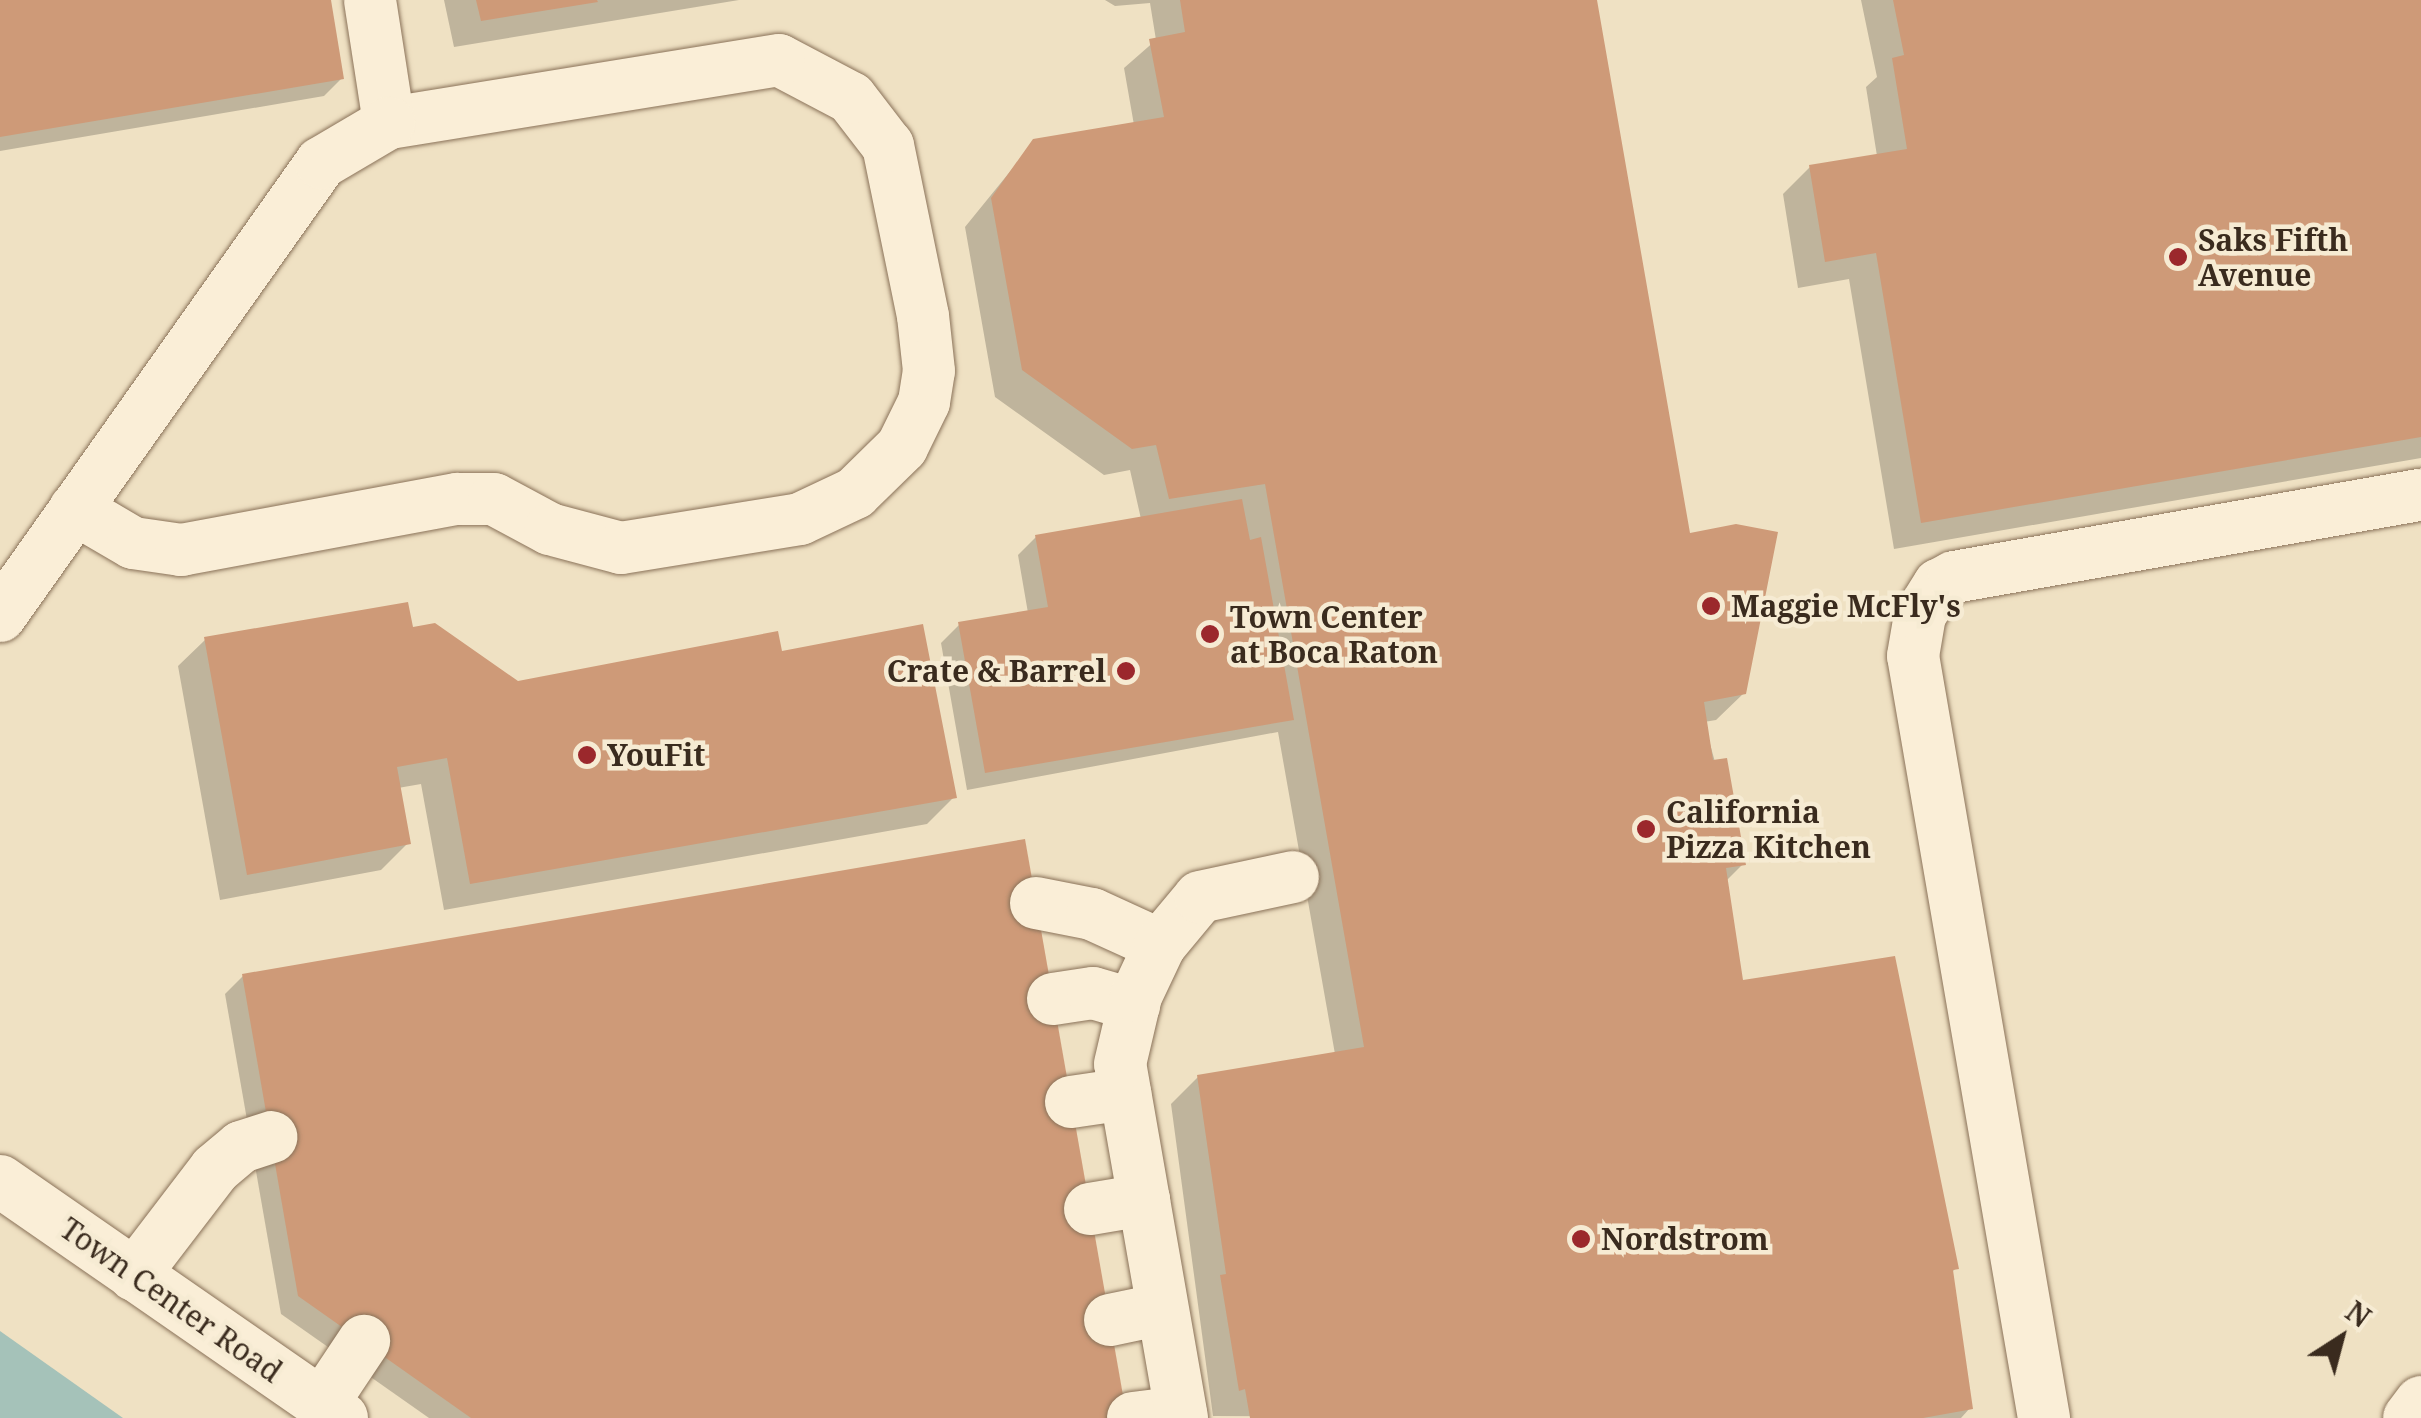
<!DOCTYPE html>
<style>
body{margin:0}
#map{position:relative;width:2421px;height:1418px;overflow:hidden;background:#efe1c3;font-family:"Noto Serif",serif}
div>[style]{position:absolute}
[style*='--x']{left:calc(var(--x)*1px);top:calc(var(--y)*1px);width:calc(var(--w)*1px);rotate:calc(var(--a)*1deg)}
.water>*{inset:0;background:#a5c2b9}
.shadow>*{inset:0;background:#0003}
.building>*{inset:0;background:#ce9a78}
.roads{filter:drop-shadow(0 0 2px #8a7259) drop-shadow(0 0 2px #8a7259)}
.minor>*{height:52px;margin:-26px;padding:0 26px;transform-origin:26px;border-radius:26px;background:#faeed7}
.dots>*{width:28px;height:28px;translate:-50% -50%;box-sizing:border-box;border:5px solid #f6ebd3;border-radius:50%}
span{translate:-50% -50%;white-space:nowrap;text-align:center;line-height:1.15;-webkit-text-stroke:9px #f6ebd3;paint-order:stroke}
.poi-label{font-size:30px;color:#3a2b1e;font-weight:700}
.left{translate:0 -50%;text-align:left}
.right{translate:-100% -50%;text-align:right}
.street-label{font-size:30px;color:#3a2b1e}
.north{position:absolute;left:2291px;top:1288px;width:100px;height:100px;-webkit-text-stroke:8px #f6ebd3;paint-order:stroke;rotate:36deg;font-size:28px;font-weight:700;line-height:40px;text-align:center;color:#3a2b1e}
.north::after{content:'';display:block;margin:auto;width:35px;height:45px;background:#3a2b1e;clip-path:polygon(50% 0,100% 100%,50% 72%,0 100%)}
</style>
<div id="map">
<div class="water">
<div style="clip-path:polygon(0 1331px,123px 1418px,0 1418px)"></div>
</div>
<div class="shadow">
<div style="clip-path:polygon(0 0,328px 0,342px 78px,324px 96px,0 151px)"></div>
<div style="clip-path:polygon(444px 0,739px 0,454px 47px)"></div>
<div style="clip-path:polygon(1105px 0,1594px 0,1688px 536px,1744px 693px,1716px 720px,1704px 722px,1743px 864px,1725px 882px,1741px 983px,1956px 1268px,1951px 1273px,1970px 1408px,1961px 1418px,1213px 1416px,1171px 1104px,1198px 1077px,1335px 1054px,1278px 732px,967px 790px,941px 643px,959px 625px,1028px 613px,1018px 555px,1036px 537px,1141px 519px,1130px 470px,1104px 475px,995px 397px,965px 227px,1034px 142px,1134px 125px,1124px 68px,1156px 40px,1150px 3px,1115px 6px)"></div>
<div style="clip-path:polygon(1861px 0,2421px 0,2421px 458px,1894px 549px,1849px 279px,1798px 288px,1783px 194px,1810px 167px,1877px 156px,1866px 87px,1877px 77px)"></div>
<div style="clip-path:polygon(411px 630px,517px 683px,780px 654px,954px 797px,927px 824px,444px 910px,421px 784px,398px 788px,408px 843px,381px 870px,220px 900px,178px 666px,205px 640px)"></div>
<div style="clip-path:polygon(243px 976px,1124px 1418px,429px 1418px,281px 1314px,225px 994px)"></div>
</div>
<div class="building">
<div style="clip-path:polygon(0 0,331px 0,344px 79px,0 137px)"></div>
<div style="clip-path:polygon(476px 0,597px 0,598px 2px,481px 21px)"></div>
<div style="clip-path:polygon(1180px 0,1597px 0,1690px 533px,1736px 524px,1778px 532px,1746px 694px,1704px 702px,1713px 760px,1727px 758px,1746px 865px,1726px 868px,1743px 980px,1895px 956px,1959px 1269px,1953px 1270px,1973px 1409px,1923px 1418px,1250px 1418px,1245px 1389px,1239px 1391px,1220px 1275px,1226px 1274px,1197px 1075px,1364px 1047px,1265px 484px,1169px 499px,1156px 445px,1132px 449px,1022px 370px,991px 198px,1033px 139px,1164px 117px,1149px 39px,1185px 32px)"></div>
<div style="clip-path:polygon(1893px 0,2421px 0,2421px 437px,1921px 523px,1876px 253px,1825px 262px,1809px 165px,1907px 149px,1892px 58px,1904px 55px)"></div>
<div style="clip-path:polygon(1242px 499px,1250px 540px,1261px 537px,1294px 720px,985px 773px,958px 622px,1048px 607px,1035px 535px)"></div>
<div style="clip-path:polygon(408px 602px,413px 627px,435px 623px,518px 681px,778px 631px,782px 651px,923px 624px,957px 798px,470px 884px,447px 758px,397px 767px,411px 844px,247px 875px,204px 637px)"></div>
<div style="clip-path:polygon(1025px 839px,1127px 1418px,471px 1418px,298px 1296px,242px 974px)"></div>
</div>
<div class="roads">
<div class="minor">
<div style="--x:75;--y:509;--w:67;--a:30.4"></div>
<div style="--x:133;--y:543;--w:49;--a:8.3"></div>
<div style="--x:181;--y:550;--w:281;--a:-10.5"></div>
<div style="--x:457;--y:499;--w:37;--a:0"></div>
<div style="--x:494;--y:499;--w:64;--a:28.2"></div>
<div style="--x:550;--y:529;--w:73;--a:15"></div>
<div style="--x:621;--y:548;--w:181;--a:-9.2"></div>
<div style="--x:800;--y:519;--w:61;--a:-25.3"></div>
<div style="--x:855;--y:493;--w:66;--a:-44.4"></div>
<div style="--x:902;--y:447;--w:50;--a:-63.9"></div>
<div style="--x:924;--y:402;--w:31;--a:-81"></div>
<div style="--x:929;--y:371;--w:55;--a:-96.2"></div>
<div style="--x:923;--y:316;--w:174;--a:-101.6"></div>
<div style="--x:888;--y:146;--w:61;--a:-127.6"></div>
<div style="--x:851;--y:98;--w:81;--a:-152.2"></div>
<div style="--x:779;--y:60;--w:395;--a:170.8"></div>
<div style="--x:389;--y:123;--w:124;--a:-98.8"></div>
<div style="--x:0;--y:616;--w:555;--a:-54.68"></div>
<div style="--x:321;--y:163;--w:79;--a:-30.5"></div>
<div style="--x:1036;--y:903;--w:57;--a:11.1"></div>
<div style="--x:1092;--y:914;--w:75;--a:24.5"></div>
<div style="--x:1053;--y:999;--w:40;--a:-8.5"></div>
<div style="--x:1093;--y:993;--w:43;--a:16.3"></div>
<div style="--x:1071;--y:1102;--w:55;--a:-8.4"></div>
<div style="--x:0;--y:1181;--w:416;--a:34.7"></div>
<div style="--x:1090;--y:1209;--w:55;--a:-9.5"></div>
<div style="--x:134;--y:1275;--w:133;--a:-52.6"></div>
<div style="--x:215;--y:1169;--w:34;--a:-40"></div>
<div style="--x:241;--y:1147;--w:32;--a:-18"></div>
<div style="--x:1110;--y:1320;--w:53;--a:-11.9"></div>
<div style="--x:322;--y:1404;--w:76;--a:-56.3"></div>
<div style="--x:1133;--y:1418;--w:48;--a:-7.1"></div>
<div style="--x:1182;--y:1418;--w:359;--a:-99.9"></div>
<div style="--x:1120;--y:1064;--w:70;--a:-76.8"></div>
<div style="--x:1136;--y:996;--w:56;--a:-64.8"></div>
<div style="--x:1160;--y:945;--w:62;--a:-50.2"></div>
<div style="--x:1200;--y:897;--w:95;--a:-12.1"></div>
<div style="--x:2044;--y:1418;--w:773;--a:-99.75"></div>
<div style="--x:1913;--y:656;--w:42;--a:-80.3"></div>
<div style="--x:1920;--y:615;--w:36;--a:-58"></div>
<div style="--x:1939;--y:585;--w:17;--a:-28"></div>
<div style="--x:1954;--y:577;--w:474;--a:-10"></div>
<div style="--x:2409;--y:1418;--w:20;--a:-53"></div>
</div>
</div>
<div class="dots">
<div style="left:2178px;top:257px;background:#9b282c"></div>
<div style="left:1711px;top:606px;background:#9b282c"></div>
<div style="left:1210px;top:634px;background:#9b282c"></div>
<div style="left:1126px;top:671px;background:#9b282c"></div>
<div style="left:587px;top:755px;background:#9b282c"></div>
<div style="left:1646px;top:829px;background:#9b282c"></div>
<div style="left:1581px;top:1239px;background:#9b282c"></div>
</div>
<div class="poi-label">
<span class="left" style="left:2198px;top:257px">Saks Fifth<br>Avenue</span>
<span class="left" style="left:1731px;top:606px">Maggie McFly's</span>
<span class="left" style="left:1230px;top:634px">Town Center<br>at Boca Raton</span>
<span class="right" style="left:1106px;top:671px">Crate &amp; Barrel</span>
<span class="left" style="left:607px;top:755px">YouFit</span>
<span class="left" style="left:1666px;top:829px">California<br>Pizza Kitchen</span>
<span class="left" style="left:1601px;top:1239px">Nordstrom</span>
</div>
<div class="street-label">
<span style="left:171px;top:1300px;rotate:35deg">Town Center Road</span>
</div>
<div class="north">N</div>
</div>
